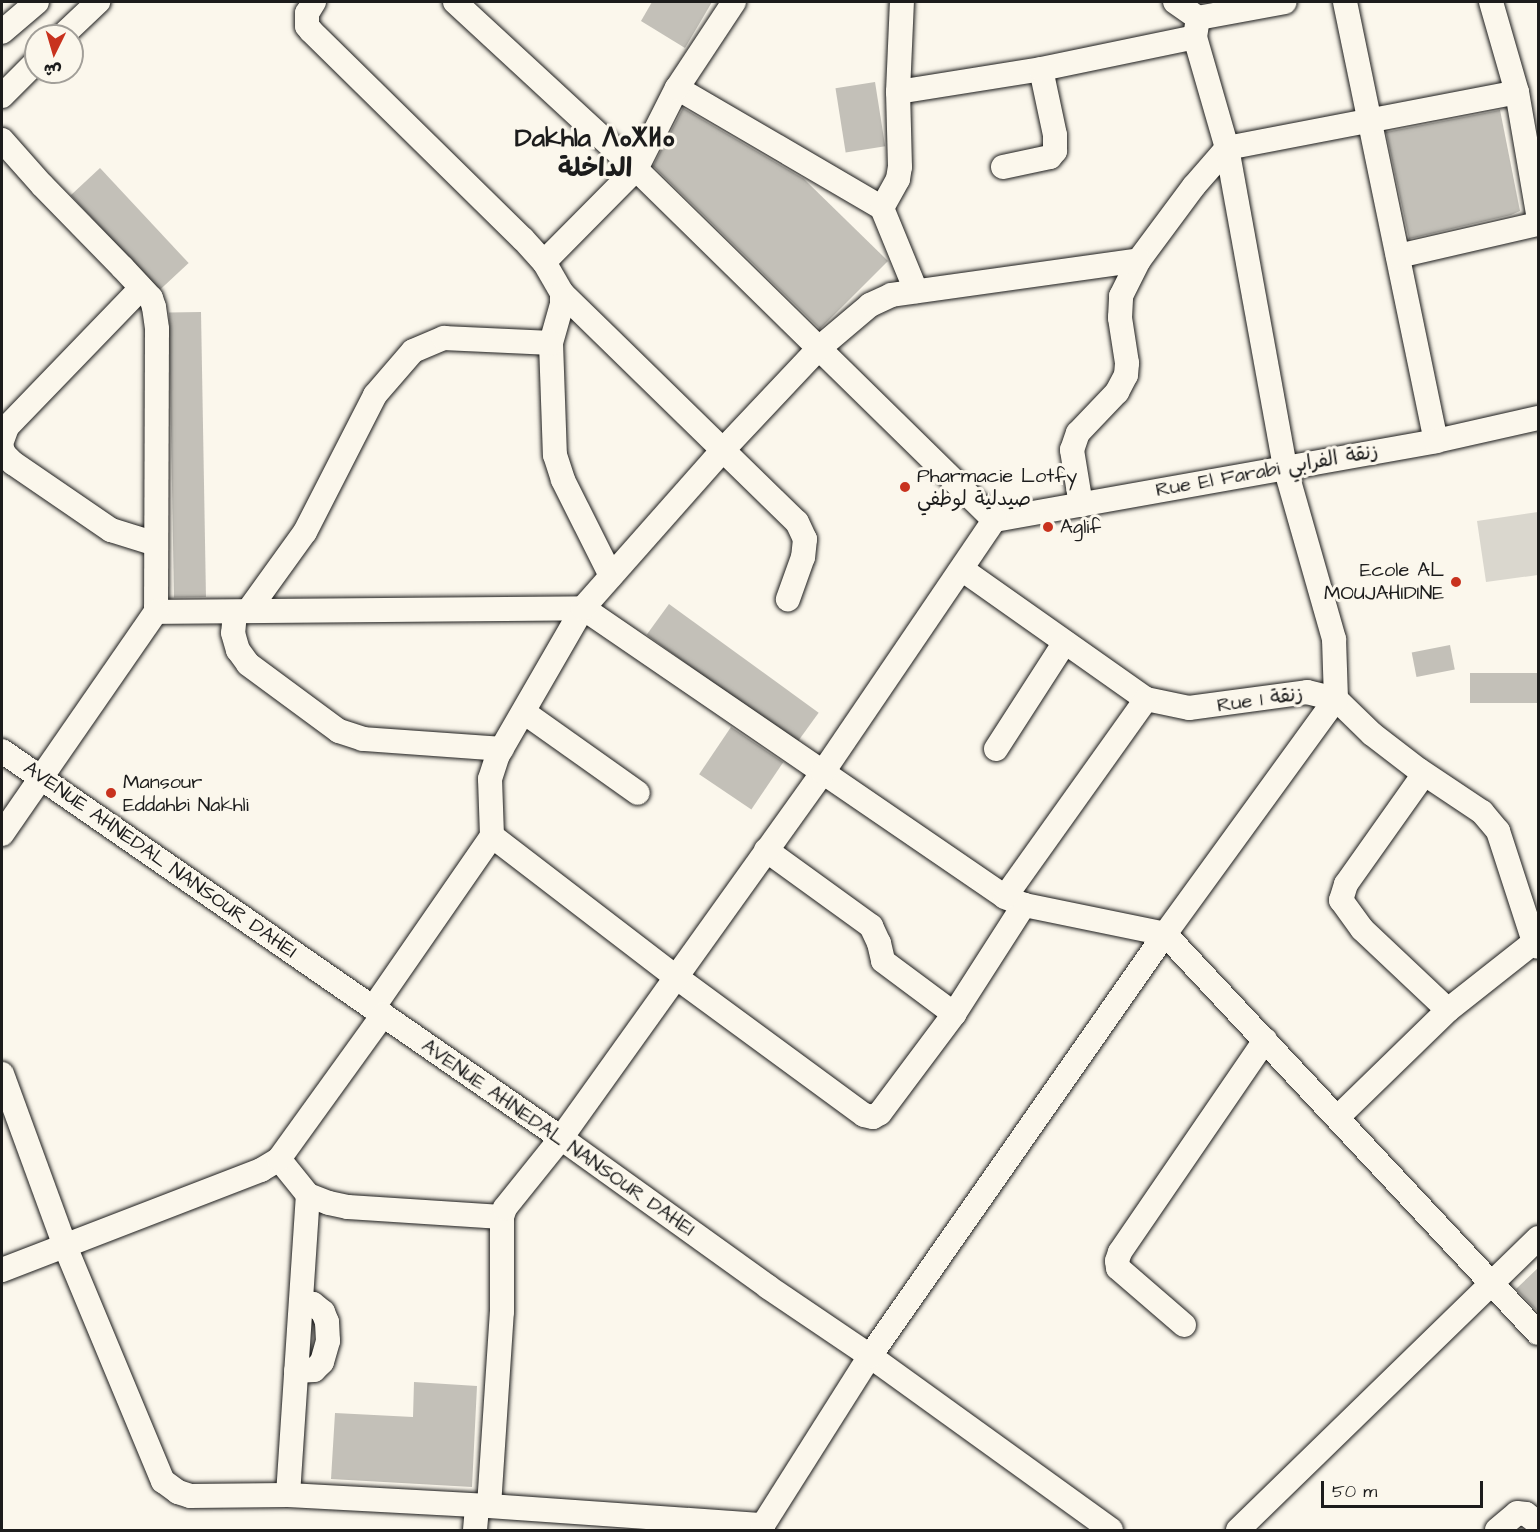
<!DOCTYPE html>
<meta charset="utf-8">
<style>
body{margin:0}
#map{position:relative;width:1540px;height:1532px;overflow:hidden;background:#fbf7ec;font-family:"Architects Daughter","Playpen Sans Arabic","Noto Sans Tifinagh",sans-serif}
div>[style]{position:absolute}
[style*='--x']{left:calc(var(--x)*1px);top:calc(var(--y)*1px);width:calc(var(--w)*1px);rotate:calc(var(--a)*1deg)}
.green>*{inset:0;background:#dad7ce}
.building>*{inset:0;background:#c3c0b8;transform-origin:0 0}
.roads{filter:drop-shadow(0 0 2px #1c1c1c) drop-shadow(0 0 2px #1c1c1c)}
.minor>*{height:24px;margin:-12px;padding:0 12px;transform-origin:12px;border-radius:12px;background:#fbf7ec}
.dots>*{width:16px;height:16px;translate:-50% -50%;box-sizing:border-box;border:3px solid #fbf7ec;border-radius:50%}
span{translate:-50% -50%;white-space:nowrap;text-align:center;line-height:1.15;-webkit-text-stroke:6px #fbf7ec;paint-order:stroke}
.street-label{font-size:20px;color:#1c1c1c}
.poi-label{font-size:20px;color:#1c1c1c}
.left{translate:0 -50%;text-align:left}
.right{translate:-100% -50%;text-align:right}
.district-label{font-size:26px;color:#1c1c1c;font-weight:700}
.frame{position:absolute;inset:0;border:3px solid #1c1c1c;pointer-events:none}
.north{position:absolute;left:24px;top:24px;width:60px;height:60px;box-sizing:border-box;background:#fbf7ec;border:2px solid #a29f99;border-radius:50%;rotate:185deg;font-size:16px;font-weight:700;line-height:24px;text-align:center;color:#1c1c1c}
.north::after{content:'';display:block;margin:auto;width:21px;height:27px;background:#c8321e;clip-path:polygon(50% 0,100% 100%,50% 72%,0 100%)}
.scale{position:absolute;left:1321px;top:1481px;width:162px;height:27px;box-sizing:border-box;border:3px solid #1c1c1c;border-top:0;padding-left:8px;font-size:18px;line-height:21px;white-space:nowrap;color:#1c1c1c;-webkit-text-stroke:4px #fbf7ec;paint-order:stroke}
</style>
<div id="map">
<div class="green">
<div style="clip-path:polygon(1538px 512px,1538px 575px,1486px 582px,1477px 521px)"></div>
</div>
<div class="building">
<div style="clip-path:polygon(652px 2px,712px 2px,685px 48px,641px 21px)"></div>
<div style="left:875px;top:82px;width:65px;height:40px;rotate:81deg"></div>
<div style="clip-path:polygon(683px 108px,804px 179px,888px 261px,820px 329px,653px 166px)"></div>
<div style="clip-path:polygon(1500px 110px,1520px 211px,1511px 215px,1409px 239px,1386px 132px)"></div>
<div style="left:100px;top:168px;width:130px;height:40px;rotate:47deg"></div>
<div style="left:201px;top:312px;width:285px;height:32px;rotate:89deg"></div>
<div style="left:669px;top:604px;width:185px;height:38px;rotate:36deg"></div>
<div style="left:1450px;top:645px;width:25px;height:39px;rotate:79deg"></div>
<div style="left:1539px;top:673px;width:30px;height:69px;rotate:90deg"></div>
<div style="left:731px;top:727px;width:63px;height:57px;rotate:34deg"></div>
<div style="clip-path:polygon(1539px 1267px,1539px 1313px,1516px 1289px)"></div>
<div style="clip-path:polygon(414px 1382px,477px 1386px,472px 1487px,331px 1479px,335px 1413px,413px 1417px)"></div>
</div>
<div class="roads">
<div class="minor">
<div style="--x:314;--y:2;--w:13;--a:122"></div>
<div style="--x:307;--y:13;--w:13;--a:90"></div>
<div style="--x:307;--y:26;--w:6;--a:51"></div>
<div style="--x:311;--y:31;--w:297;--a:44.5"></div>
<div style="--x:523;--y:239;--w:31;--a:48"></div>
<div style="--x:544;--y:262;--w:36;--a:60"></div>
<div style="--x:562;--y:293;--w:328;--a:44.3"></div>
<div style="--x:797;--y:522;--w:19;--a:65"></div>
<div style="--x:805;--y:539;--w:18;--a:96"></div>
<div style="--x:803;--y:557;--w:45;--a:109.7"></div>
<div style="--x:455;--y:2;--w:246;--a:42.7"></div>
<div style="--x:636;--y:169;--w:501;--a:44.43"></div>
<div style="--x:1345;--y:2;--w:448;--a:78.3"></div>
<div style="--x:1491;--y:2;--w:94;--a:73.9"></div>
<div style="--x:1517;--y:92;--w:124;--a:80.2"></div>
<div style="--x:1198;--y:18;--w:88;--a:-10.4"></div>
<div style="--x:2;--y:32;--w:46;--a:-40.6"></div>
<div style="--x:62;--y:36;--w:50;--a:-43.4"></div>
<div style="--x:677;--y:88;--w:238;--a:30.3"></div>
<div style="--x:882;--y:208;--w:90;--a:67.7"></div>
<div style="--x:898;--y:92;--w:90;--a:-87.5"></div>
<div style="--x:2;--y:96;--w:48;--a:-45"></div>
<div style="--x:2;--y:140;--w:60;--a:48.4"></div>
<div style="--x:42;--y:185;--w:115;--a:45.7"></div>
<div style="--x:122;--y:267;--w:42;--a:46.9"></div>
<div style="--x:151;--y:298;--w:9;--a:72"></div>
<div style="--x:154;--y:307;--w:22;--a:82"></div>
<div style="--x:157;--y:329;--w:283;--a:90.2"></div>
<div style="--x:156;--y:612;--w:427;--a:-0.5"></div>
<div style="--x:583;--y:608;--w:511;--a:34.4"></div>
<div style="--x:1005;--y:897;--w:21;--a:23"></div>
<div style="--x:1024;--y:905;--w:144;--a:11.6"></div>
<div style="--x:1165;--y:934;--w:546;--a:46.93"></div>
<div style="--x:1003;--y:167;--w:48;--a:-12"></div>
<div style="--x:1050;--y:157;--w:8;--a:-50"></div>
<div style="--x:1055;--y:151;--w:16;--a:-90"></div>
<div style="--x:1055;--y:135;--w:67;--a:-102"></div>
<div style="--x:882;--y:208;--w:33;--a:-61"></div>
<div style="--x:898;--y:179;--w:12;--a:-81"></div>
<div style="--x:900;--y:167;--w:75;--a:-91.5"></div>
<div style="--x:898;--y:92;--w:145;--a:-9.1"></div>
<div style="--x:1041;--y:69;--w:157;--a:-11.7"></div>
<div style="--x:1398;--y:256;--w:144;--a:-12.9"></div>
<div style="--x:544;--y:262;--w:131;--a:-45.3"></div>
<div style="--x:636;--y:169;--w:91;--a:-63.2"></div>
<div style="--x:677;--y:88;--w:103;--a:-56.5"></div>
<div style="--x:562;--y:293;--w:11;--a:90"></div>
<div style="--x:562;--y:304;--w:41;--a:105.8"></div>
<div style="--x:551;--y:343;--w:112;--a:88"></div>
<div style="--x:555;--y:455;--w:26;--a:72"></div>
<div style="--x:563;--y:480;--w:107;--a:63.4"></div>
<div style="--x:2;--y:441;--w:15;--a:-70"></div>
<div style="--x:7;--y:427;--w:193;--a:-46"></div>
<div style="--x:2;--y:448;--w:6;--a:72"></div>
<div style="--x:4;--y:454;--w:13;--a:45"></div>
<div style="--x:13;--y:463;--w:119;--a:34.4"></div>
<div style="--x:111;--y:530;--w:47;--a:17.3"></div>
<div style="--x:1081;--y:505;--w:56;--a:-99.3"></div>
<div style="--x:1072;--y:450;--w:18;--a:-71"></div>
<div style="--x:1078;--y:433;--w:57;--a:-46.4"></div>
<div style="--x:1117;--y:392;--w:19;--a:-62"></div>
<div style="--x:1126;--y:375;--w:12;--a:-85"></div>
<div style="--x:1127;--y:363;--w:46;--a:-98.8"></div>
<div style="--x:1120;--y:318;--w:22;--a:-87"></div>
<div style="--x:1121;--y:296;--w:40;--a:-63.4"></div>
<div style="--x:1139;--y:260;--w:92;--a:-53.4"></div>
<div style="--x:1194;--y:186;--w:50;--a:-49"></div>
<div style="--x:1227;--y:148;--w:295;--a:-10.9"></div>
<div style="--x:994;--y:520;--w:449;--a:-10.1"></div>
<div style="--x:1436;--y:441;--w:105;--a:-12.7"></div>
<div style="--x:963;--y:570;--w:224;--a:35.2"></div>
<div style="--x:1146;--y:699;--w:44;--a:11.8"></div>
<div style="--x:1189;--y:708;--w:119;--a:-7.7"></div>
<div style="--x:1307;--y:692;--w:30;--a:14"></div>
<div style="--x:1336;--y:699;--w:50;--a:44.2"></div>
<div style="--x:1372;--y:734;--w:59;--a:37.5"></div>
<div style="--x:1419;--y:770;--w:76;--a:33.7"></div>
<div style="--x:1482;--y:812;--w:25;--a:50"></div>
<div style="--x:1498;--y:831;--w:117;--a:72"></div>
<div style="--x:1534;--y:942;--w:6;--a:51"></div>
<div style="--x:248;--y:611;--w:97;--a:-54.2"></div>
<div style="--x:305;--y:532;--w:154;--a:-62.9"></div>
<div style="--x:375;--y:395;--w:58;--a:-49.2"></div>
<div style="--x:413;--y:351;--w:34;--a:-23"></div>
<div style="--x:444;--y:338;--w:107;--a:2.7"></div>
<div style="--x:235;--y:612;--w:21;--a:95"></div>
<div style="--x:233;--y:633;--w:18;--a:74"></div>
<div style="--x:238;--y:650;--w:17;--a:54"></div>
<div style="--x:248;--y:664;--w:113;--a:36.4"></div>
<div style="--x:339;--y:731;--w:25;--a:18"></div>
<div style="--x:363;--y:739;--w:139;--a:4.1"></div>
<div style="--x:525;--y:713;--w:138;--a:35.3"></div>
<div style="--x:996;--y:749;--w:127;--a:-57.2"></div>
<div style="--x:2;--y:751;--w:680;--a:34.7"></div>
<div style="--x:561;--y:1138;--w:255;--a:35.7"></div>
<div style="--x:768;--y:1287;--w:123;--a:34.1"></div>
<div style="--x:870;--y:1356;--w:297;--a:35.8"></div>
<div style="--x:1424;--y:774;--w:135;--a:125.3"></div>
<div style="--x:1346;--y:884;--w:17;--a:107"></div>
<div style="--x:1341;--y:900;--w:36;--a:54"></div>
<div style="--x:1362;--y:929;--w:118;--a:43.3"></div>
<div style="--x:2;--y:834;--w:270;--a:-55.3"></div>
<div style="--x:492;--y:836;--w:232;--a:37.5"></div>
<div style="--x:676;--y:977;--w:233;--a:36.3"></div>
<div style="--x:864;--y:1115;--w:9;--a:13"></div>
<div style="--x:873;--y:1117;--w:8;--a:-30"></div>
<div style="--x:880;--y:1113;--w:124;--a:-53.2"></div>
<div style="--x:954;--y:1014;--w:130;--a:-57.3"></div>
<div style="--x:766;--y:850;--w:130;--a:35.9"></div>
<div style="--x:871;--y:926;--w:19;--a:65"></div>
<div style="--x:879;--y:943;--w:18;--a:77"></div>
<div style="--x:883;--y:961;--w:89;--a:36.7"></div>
<div style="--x:1005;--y:897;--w:243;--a:-54.5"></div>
<div style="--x:373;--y:1008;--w:209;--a:-55.3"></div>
<div style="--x:492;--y:836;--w:57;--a:-92"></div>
<div style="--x:490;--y:779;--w:25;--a:-72"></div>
<div style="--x:498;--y:755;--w:170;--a:-60"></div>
<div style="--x:583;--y:608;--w:210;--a:-48.5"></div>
<div style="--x:722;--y:451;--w:140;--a:-46.7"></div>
<div style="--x:818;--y:349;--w:68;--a:-40.2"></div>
<div style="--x:870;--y:305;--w:23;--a:-25"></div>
<div style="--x:891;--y:295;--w:250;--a:-8"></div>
<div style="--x:2;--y:1074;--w:183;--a:69.9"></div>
<div style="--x:65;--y:1246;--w:255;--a:67.4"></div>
<div style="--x:163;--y:1481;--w:19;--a:36"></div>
<div style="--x:178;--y:1492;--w:13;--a:18"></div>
<div style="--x:190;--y:1496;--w:98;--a:-0.6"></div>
<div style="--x:288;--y:1495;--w:201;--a:3.1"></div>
<div style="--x:489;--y:1506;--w:275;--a:4"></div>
<div style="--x:1338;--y:1117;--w:153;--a:-44.2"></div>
<div style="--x:1448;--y:1010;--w:110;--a:-38.3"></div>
<div style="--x:279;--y:1159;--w:46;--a:51.1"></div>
<div style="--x:308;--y:1195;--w:22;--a:21"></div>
<div style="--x:329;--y:1203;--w:19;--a:12"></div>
<div style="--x:348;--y:1207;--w:154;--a:3.7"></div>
<div style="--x:2;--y:1270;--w:278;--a:-21.1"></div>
<div style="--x:261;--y:1170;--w:21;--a:-31"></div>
<div style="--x:279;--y:1159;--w:178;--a:-54.2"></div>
<div style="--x:1184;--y:1325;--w:87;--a:-139.2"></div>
<div style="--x:1118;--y:1268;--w:7;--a:-98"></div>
<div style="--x:1117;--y:1261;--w:9;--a:-72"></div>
<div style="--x:1120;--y:1252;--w:257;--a:-55.6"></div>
<div style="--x:296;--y:1371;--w:18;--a:-3"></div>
<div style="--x:314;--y:1370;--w:11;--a:-45"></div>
<div style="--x:322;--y:1362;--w:22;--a:-74"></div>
<div style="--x:328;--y:1341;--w:19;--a:-93"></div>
<div style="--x:327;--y:1322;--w:11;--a:-112"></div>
<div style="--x:323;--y:1312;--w:13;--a:-141"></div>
<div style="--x:313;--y:1304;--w:12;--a:-171"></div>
<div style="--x:288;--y:1495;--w:301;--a:-86.2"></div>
<div style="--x:489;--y:1506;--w:194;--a:-86.2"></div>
<div style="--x:502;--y:1312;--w:95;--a:-90"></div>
<div style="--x:502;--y:1217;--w:9;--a:-72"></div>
<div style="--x:505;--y:1208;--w:90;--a:-51.3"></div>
<div style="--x:561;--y:1138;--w:450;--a:-54.4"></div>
<div style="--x:823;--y:772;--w:305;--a:-55.8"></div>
<div style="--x:475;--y:1530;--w:24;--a:-85"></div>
<div style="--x:763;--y:1530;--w:5;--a:-90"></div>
<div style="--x:763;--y:1525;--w:200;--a:-57.7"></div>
<div style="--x:870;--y:1356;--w:515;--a:-55.04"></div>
<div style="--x:1165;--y:934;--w:291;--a:-54"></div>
<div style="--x:1336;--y:699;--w:60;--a:-91.9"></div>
<div style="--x:1334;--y:639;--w:179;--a:-105.9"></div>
<div style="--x:1285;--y:467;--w:324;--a:-100.3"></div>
<div style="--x:1227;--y:148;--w:116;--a:-106.1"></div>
<div style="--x:1195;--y:37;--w:19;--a:-81"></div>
<div style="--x:1198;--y:18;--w:28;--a:-145"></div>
<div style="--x:1238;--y:1530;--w:419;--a:-44.2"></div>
<div style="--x:1497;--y:1530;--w:26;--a:-40"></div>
<div style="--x:1517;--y:1513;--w:9;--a:6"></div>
<div style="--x:1526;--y:1514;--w:15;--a:37"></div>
</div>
</div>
<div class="dots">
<div style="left:905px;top:487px;background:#c8321e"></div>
<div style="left:1048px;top:527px;background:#c8321e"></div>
<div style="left:1456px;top:582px;background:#c8321e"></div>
<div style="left:111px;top:793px;background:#c8321e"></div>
</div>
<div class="street-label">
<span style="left:1267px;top:471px;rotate:-10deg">Rue El Farabi زنقة الفرابي</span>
<span style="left:1260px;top:700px;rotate:-8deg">Rue 1 زنقة</span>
<span style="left:160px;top:860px;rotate:35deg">AVENUE AHNEDAL NANSOUR DAHEI</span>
<span style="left:558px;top:1138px;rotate:35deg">AVENUE AHNEDAL NANSOUR DAHEI</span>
</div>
<div class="poi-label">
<span class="left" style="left:917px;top:488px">Pharmacie Lotfy<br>صيدلية لوطفي</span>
<span class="left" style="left:1060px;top:527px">Aglif</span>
<span class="right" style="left:1444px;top:582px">Ecole AL<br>MOUJAHIDINE</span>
<span class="left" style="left:123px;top:794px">Mansour<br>Eddahbi Nakhli</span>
</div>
<div class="district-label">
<span style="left:595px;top:154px">Dakhla ⴷⴰⵅⵍⴰ<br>الداخلة</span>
</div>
<div class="frame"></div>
<div class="north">ش</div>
<div class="scale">50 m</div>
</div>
